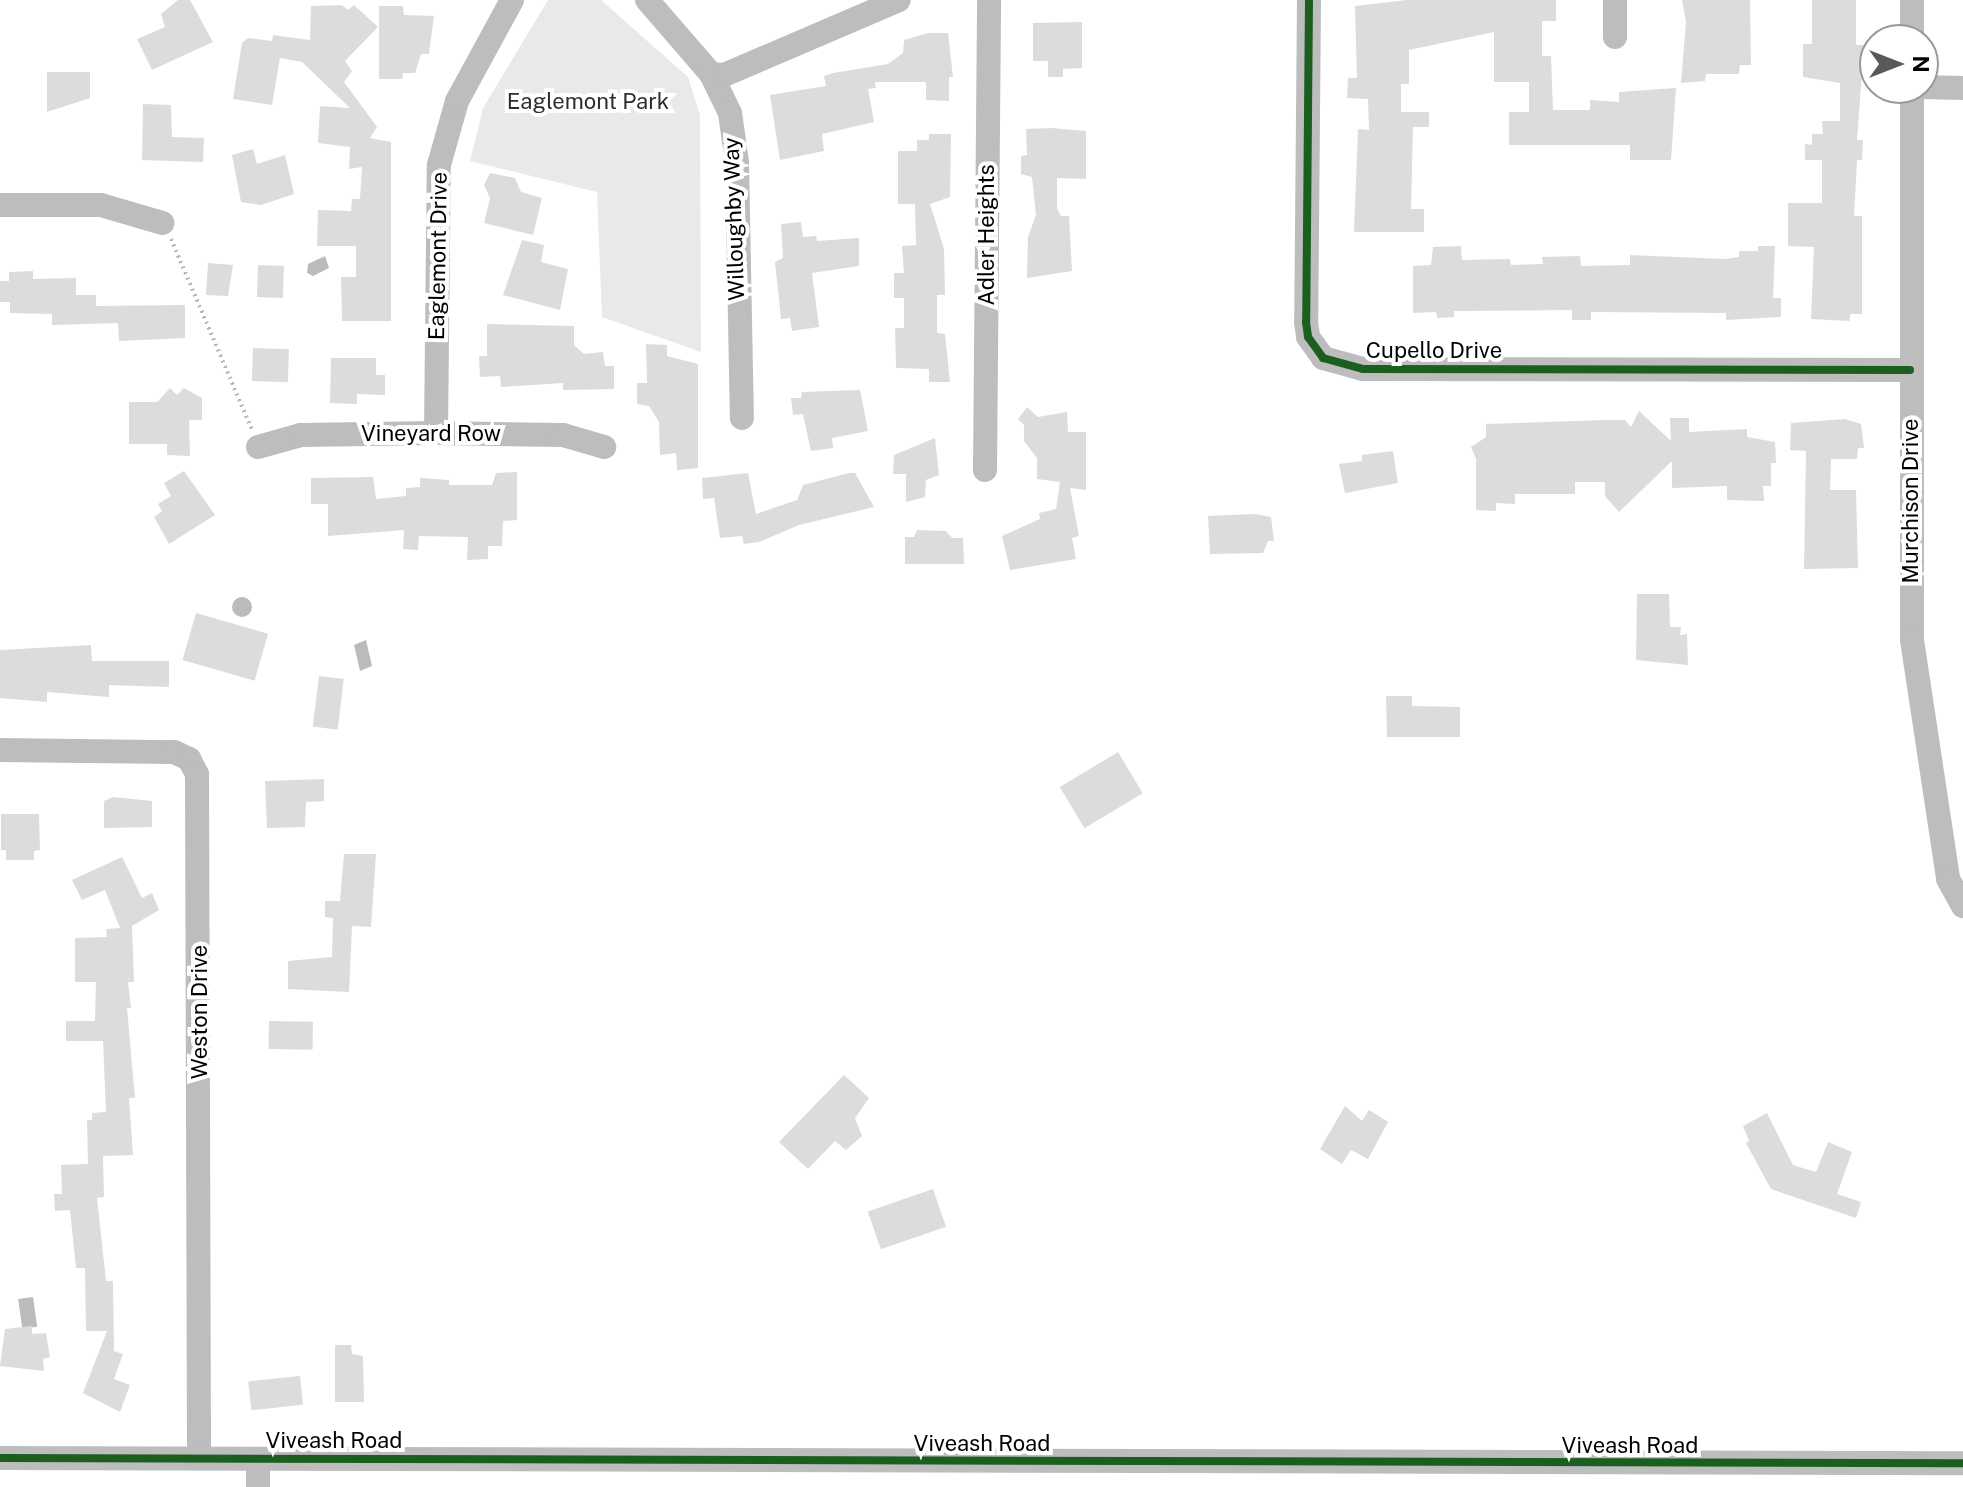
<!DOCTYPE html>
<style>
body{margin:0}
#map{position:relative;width:1963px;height:1487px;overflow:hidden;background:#fff;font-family:"Public Sans",sans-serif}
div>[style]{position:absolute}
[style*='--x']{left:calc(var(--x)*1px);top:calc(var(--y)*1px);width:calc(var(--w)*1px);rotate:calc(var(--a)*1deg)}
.green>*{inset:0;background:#e9e9e9}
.water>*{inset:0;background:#bbb;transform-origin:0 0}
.round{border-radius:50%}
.building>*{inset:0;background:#dcdcdc;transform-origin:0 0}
.path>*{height:4px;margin-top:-2px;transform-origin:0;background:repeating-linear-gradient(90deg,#b8b8b8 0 2px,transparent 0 6px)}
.minor>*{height:24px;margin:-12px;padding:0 12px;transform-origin:12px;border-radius:12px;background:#bdbdbd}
.cycleway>*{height:8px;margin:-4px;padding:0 4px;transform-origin:4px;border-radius:4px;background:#1b5e20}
span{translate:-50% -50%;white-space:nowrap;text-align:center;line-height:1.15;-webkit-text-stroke:8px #fff;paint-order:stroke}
.park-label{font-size:22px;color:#2e2e2e}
.street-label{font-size:22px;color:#000}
.north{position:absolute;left:1859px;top:24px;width:80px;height:80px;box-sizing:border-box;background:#fff;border:2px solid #999;border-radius:50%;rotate:90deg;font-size:22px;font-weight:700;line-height:32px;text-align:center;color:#000}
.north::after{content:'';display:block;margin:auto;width:28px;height:36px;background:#595959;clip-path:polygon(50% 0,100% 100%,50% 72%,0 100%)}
</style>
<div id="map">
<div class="green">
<div style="clip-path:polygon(548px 0,601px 0,688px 77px,700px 115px,701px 352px,602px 317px,597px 192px,470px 161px,483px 108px)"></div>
</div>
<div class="water">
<div style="clip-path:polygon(325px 256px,329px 268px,313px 276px,307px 273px,308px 264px)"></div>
<div class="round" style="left:232px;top:597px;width:20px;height:20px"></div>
<div style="clip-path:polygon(366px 640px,372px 666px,360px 671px,354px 645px)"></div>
<div style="left:33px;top:1297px;width:30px;height:15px;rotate:82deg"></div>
</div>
<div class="building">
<div style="clip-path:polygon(178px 0,190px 0,213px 42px,152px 70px,137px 39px,165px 27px,161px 14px)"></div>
<div style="clip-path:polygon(1407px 0,1556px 0,1556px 21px,1542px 21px,1542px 56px,1551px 56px,1553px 110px,1590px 110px,1590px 100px,1619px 102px,1619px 92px,1676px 88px,1671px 160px,1630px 160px,1630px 145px,1509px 145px,1509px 112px,1529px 112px,1529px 82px,1494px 82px,1494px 32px,1409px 50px,1409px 84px,1401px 84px,1401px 112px,1429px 112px,1429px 127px,1413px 127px,1411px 209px,1424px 209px,1424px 232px,1354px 232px,1358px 129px,1369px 130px,1368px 99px,1347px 98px,1348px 78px,1357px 78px,1355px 6px)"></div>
<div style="clip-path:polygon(1682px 0,1750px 0,1751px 65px,1740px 65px,1739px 74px,1706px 74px,1705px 81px,1681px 83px,1686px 22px)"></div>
<div style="clip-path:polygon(1812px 0,1856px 0,1856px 45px,1864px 45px,1857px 140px,1863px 140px,1862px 160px,1857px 160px,1854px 216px,1862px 216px,1862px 314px,1850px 314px,1850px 321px,1811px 319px,1814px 247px,1788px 246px,1788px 203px,1822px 203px,1822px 160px,1805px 160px,1805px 144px,1812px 145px,1812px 134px,1823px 134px,1822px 121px,1840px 121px,1840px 83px,1803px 77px,1803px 44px,1812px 44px)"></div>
<div style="clip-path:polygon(342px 5px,348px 10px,354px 5px,378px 27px,345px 61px,352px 71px,344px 82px,377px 127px,370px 138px,391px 142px,391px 321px,342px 321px,341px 277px,356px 277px,356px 246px,317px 246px,318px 210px,351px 211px,352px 199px,360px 199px,362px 167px,349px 169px,350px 147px,318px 143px,320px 106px,350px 108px,302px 62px,280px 58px,272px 105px,233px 99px,242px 43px,248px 38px,272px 41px,273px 35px,310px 40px,311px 6px)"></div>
<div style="clip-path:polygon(379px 6px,403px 6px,404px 15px,434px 16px,429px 54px,421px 54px,415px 73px,403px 73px,402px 79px,379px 79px)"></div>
<div style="clip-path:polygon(1082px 22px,1082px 68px,1063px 69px,1063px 77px,1048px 77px,1048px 61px,1033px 61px,1033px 23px)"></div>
<div style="clip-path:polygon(928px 33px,948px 33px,953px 77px,949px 77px,949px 101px,926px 100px,926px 82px,875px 82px,876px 88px,868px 89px,874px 122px,822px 134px,824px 151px,780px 160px,770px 95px,826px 86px,824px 76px,833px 73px,888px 64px,903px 53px,904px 40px)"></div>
<div style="clip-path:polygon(47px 72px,90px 72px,90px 98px,47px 112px)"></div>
<div style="clip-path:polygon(143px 104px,171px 105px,172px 137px,204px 138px,203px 162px,142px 160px)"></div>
<div style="clip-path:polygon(1051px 128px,1086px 131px,1086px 179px,1057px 178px,1057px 208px,1061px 216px,1069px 216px,1072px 271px,1027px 278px,1028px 237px,1036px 215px,1032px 177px,1021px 174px,1021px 156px,1027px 155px,1026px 129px)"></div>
<div style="clip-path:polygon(929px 134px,951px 134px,950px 197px,930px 204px,944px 249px,945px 295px,937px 295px,937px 333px,945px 334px,950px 382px,929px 382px,929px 369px,896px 368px,895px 328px,904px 328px,904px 298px,894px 298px,894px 273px,904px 273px,902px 246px,916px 245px,915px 204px,898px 204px,898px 151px,917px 151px,917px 140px,929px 140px)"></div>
<div style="clip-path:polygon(253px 149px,257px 164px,285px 155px,294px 194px,261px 205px,241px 202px,232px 155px)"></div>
<div style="clip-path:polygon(490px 173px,515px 178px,521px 192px,542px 198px,533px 235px,484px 223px,490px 198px,484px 185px)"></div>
<div style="clip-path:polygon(801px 222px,803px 237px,816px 236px,817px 241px,859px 238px,859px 266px,812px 273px,819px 327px,792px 331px,790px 318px,781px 319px,775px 262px,783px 258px,781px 224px)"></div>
<div style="clip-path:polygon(522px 240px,544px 245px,541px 262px,568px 269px,560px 310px,503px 295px)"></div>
<div style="clip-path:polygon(1461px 246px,1462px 260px,1510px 259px,1511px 265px,1543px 264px,1542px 257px,1580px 256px,1581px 266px,1630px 265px,1630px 255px,1725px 259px,1739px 257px,1739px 251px,1758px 251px,1758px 246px,1775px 246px,1773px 298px,1781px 298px,1781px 317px,1726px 320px,1726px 313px,1591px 312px,1591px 320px,1572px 320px,1572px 310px,1454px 311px,1454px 317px,1437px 318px,1436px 312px,1413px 313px,1413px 266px,1431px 265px,1433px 247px)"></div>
<div style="clip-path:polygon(208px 263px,233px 265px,228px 296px,206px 295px)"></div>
<div style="left:258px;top:265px;width:26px;height:32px;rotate:2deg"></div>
<div style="clip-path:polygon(33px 271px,33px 279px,76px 278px,76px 295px,96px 295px,96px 306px,185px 305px,185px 338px,119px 341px,118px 323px,52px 325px,52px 314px,10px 313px,10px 302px,0 302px,0 281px,9px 281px,9px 272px)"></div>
<div style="clip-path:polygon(487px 324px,574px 326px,574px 345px,584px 354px,603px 352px,605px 366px,614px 366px,614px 389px,563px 390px,563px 383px,501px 387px,500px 376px,480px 377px,479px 356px,487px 356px)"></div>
<div style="clip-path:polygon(646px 344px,667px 345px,667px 356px,698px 364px,698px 468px,677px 470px,676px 453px,660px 455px,659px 422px,649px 406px,637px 404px,637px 383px,647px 383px)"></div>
<div style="left:253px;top:348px;width:36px;height:33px;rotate:2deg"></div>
<div style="clip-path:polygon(331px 358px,376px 358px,376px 375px,385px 375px,385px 395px,357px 394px,357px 404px,330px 403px)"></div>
<div style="clip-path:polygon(170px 388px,177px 395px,184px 388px,202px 398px,202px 420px,189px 420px,190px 456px,167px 455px,167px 444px,129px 444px,129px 402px,157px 402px)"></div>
<div style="clip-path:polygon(860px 390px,868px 431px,832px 438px,833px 448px,811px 451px,803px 414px,793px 415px,791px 398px,801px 398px,802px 392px)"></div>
<div style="clip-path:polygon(1027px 407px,1038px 417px,1067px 412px,1068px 432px,1086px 432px,1086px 490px,1070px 488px,1079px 536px,1072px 538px,1076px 559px,1010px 570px,1002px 536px,1040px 519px,1039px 513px,1056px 509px,1060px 482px,1037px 479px,1037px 458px,1024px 441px,1024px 425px,1018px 419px)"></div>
<div style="clip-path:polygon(1639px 411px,1671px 441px,1670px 418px,1689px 418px,1689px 432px,1747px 429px,1747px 437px,1775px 442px,1776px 463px,1771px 463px,1771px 486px,1763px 486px,1764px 501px,1727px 500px,1727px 486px,1672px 488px,1672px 461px,1619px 512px,1605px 496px,1605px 482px,1575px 482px,1575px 494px,1515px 494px,1515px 504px,1496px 503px,1496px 511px,1476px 510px,1476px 459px,1471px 447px,1486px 437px,1486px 424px,1606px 420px,1625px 420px,1631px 427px)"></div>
<div style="clip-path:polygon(1845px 419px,1861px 424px,1864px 448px,1858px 448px,1857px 459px,1831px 459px,1830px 490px,1856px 490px,1858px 568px,1804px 569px,1806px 451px,1790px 450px,1791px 423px)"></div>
<div style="clip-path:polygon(935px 438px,939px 475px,926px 480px,925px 497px,906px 502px,906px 474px,893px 474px,894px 455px)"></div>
<div style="clip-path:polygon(1393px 451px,1398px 483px,1345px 493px,1339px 464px,1362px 461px,1362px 455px)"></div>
<div style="clip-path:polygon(184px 471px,215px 515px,169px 544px,154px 517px,162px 511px,158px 504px,171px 496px,164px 483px)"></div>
<div style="clip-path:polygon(517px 472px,517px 520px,503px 521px,502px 546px,488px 546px,488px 559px,467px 560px,468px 537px,419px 536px,418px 550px,403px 549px,404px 530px,328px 536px,328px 504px,311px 504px,311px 478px,373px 477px,376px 499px,406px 496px,406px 488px,420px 487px,420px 478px,449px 480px,449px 485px,492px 485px,496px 473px)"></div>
<div style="clip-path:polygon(748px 473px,756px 514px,797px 500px,803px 485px,849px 473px,855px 473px,874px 507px,799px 525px,759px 542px,744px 544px,742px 536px,720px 538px,714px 498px,703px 499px,702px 478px)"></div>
<div style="clip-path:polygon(1255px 514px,1271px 517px,1274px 541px,1268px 541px,1263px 553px,1210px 554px,1208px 516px)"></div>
<div style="clip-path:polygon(917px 530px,946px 531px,952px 538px,963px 538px,964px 564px,905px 564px,905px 537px,914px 537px)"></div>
<div style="clip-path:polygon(1637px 594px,1669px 594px,1670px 627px,1681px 627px,1680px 635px,1687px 634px,1688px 665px,1636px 660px)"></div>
<div style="left:196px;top:613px;width:75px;height:49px;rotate:16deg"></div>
<div style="clip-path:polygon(91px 645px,92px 661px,169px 661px,169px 687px,109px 685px,109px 697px,47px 692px,47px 702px,0 698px,0 650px)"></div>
<div style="left:319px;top:676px;width:25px;height:51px;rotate:7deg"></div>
<div style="clip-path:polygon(1386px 696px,1412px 696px,1412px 706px,1460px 707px,1460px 737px,1387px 737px)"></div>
<div style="left:1118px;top:752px;width:48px;height:68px;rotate:59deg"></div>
<div style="clip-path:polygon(324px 779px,324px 801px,306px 802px,305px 827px,267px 828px,265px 781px)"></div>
<div style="clip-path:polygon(113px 797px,152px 801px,152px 827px,104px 828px,104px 801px)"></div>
<div style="clip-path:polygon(1px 814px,39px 814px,40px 850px,34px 851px,34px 860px,6px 860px,6px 850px,1px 850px)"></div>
<div style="clip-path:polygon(344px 854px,376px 854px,371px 927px,352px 926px,349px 992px,288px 989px,288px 961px,332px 957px,333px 918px,325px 917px,325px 901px,340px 901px)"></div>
<div style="clip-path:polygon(122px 857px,142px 898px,152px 893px,159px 910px,132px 926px,134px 982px,128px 982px,131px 1008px,127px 1008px,135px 1098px,129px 1098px,133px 1155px,103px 1156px,104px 1197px,97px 1198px,106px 1281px,113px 1281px,114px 1351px,123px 1354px,114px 1379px,130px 1385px,120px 1412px,83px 1393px,107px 1331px,86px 1331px,85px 1268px,76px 1268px,70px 1210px,55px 1211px,54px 1194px,62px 1194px,61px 1165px,88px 1164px,87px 1120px,92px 1120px,92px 1113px,106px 1112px,103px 1041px,66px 1041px,66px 1021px,95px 1021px,96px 982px,75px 982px,75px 938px,107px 937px,106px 929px,120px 928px,105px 890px,82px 900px,72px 880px)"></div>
<div style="left:269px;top:1021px;width:44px;height:28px;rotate:1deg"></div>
<div style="clip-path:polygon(844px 1075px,869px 1098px,855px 1118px,862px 1136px,846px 1150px,835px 1141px,808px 1169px,779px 1142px)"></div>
<div style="clip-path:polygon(1345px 1106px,1362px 1121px,1369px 1110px,1388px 1122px,1368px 1159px,1351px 1150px,1342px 1164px,1320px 1149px)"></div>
<div style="clip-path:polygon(1767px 1113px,1793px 1165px,1816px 1172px,1828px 1142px,1852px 1152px,1837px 1194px,1861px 1202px,1856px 1218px,1771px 1189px,1746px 1143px,1749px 1141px,1743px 1126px)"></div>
<div style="left:933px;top:1189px;width:40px;height:69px;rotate:71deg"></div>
<div style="clip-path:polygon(32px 1326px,32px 1334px,46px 1333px,50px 1357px,43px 1359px,44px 1371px,0 1366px,5px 1329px)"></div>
<div style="clip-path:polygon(335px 1345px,351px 1345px,352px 1354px,363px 1356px,364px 1402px,335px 1402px)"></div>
<div style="left:300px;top:1376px;width:29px;height:52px;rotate:84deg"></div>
</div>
<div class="path">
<div style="--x:171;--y:239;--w:207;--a:67"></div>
</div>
<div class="minor">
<div style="--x:647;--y:0;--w:98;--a:49.1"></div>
<div style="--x:711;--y:74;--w:43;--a:64"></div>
<div style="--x:730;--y:113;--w:50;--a:82"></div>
<div style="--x:737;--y:163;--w:255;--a:88.9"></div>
<div style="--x:1309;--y:0;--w:322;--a:90.5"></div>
<div style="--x:1306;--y:322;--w:15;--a:82"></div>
<div style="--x:1308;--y:337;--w:26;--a:54"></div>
<div style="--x:1323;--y:358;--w:41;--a:15.4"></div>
<div style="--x:1363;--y:369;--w:547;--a:0.1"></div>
<div style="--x:1615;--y:37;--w:37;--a:-90"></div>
<div style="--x:1912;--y:40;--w:40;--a:-90"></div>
<div style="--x:711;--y:74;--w:13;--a:4"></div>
<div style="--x:724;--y:75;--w:190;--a:-23.2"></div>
<div style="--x:1923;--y:87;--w:40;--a:1.4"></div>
<div style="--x:1912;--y:88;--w:552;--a:90"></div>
<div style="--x:1912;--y:640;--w:242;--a:81.4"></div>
<div style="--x:1948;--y:879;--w:31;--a:61"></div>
<div style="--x:0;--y:205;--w:101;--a:0"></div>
<div style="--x:101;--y:205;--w:64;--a:16.4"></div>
<div style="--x:436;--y:433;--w:268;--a:-89.4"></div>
<div style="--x:439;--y:165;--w:66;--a:-74.3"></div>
<div style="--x:457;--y:101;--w:115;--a:-61.4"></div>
<div style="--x:258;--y:447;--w:45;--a:-15.6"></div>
<div style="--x:301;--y:435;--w:135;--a:-0.8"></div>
<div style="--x:436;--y:433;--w:127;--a:0.9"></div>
<div style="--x:563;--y:435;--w:43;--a:16.3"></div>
<div style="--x:985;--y:470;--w:470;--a:-89.5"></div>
<div style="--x:0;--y:750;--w:174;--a:0.7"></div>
<div style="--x:174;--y:752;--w:17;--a:25"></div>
<div style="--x:189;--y:759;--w:17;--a:62"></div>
<div style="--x:197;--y:774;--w:684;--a:89.83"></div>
<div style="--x:0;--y:1458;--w:1963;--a:0.15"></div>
<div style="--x:258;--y:1487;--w:28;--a:-90"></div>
</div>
<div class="cycleway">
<div style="--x:1309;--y:0;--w:322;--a:90.5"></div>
<div style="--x:1306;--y:322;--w:15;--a:82"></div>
<div style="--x:1308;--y:337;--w:26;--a:54"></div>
<div style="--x:1323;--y:358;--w:41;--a:15.4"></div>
<div style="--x:1363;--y:369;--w:547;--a:0.1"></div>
<div style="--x:0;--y:1458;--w:1963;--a:0.15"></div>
</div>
<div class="park-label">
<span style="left:588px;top:102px">Eaglemont Park</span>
</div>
<div class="street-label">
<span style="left:734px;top:219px;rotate:-92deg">Willoughby Way</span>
<span style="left:987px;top:235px;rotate:-90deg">Adler Heights</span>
<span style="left:438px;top:256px;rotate:-89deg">Eaglemont Drive</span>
<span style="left:1434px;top:351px">Cupello Drive</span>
<span style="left:431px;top:434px">Vineyard Row</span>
<span style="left:1911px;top:501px;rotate:-90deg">Murchison Drive</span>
<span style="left:200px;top:1012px;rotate:-90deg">Weston Drive</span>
<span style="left:334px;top:1441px">Viveash Road</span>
<span style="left:982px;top:1444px">Viveash Road</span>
<span style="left:1630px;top:1446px">Viveash Road</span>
</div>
<div class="north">N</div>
</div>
